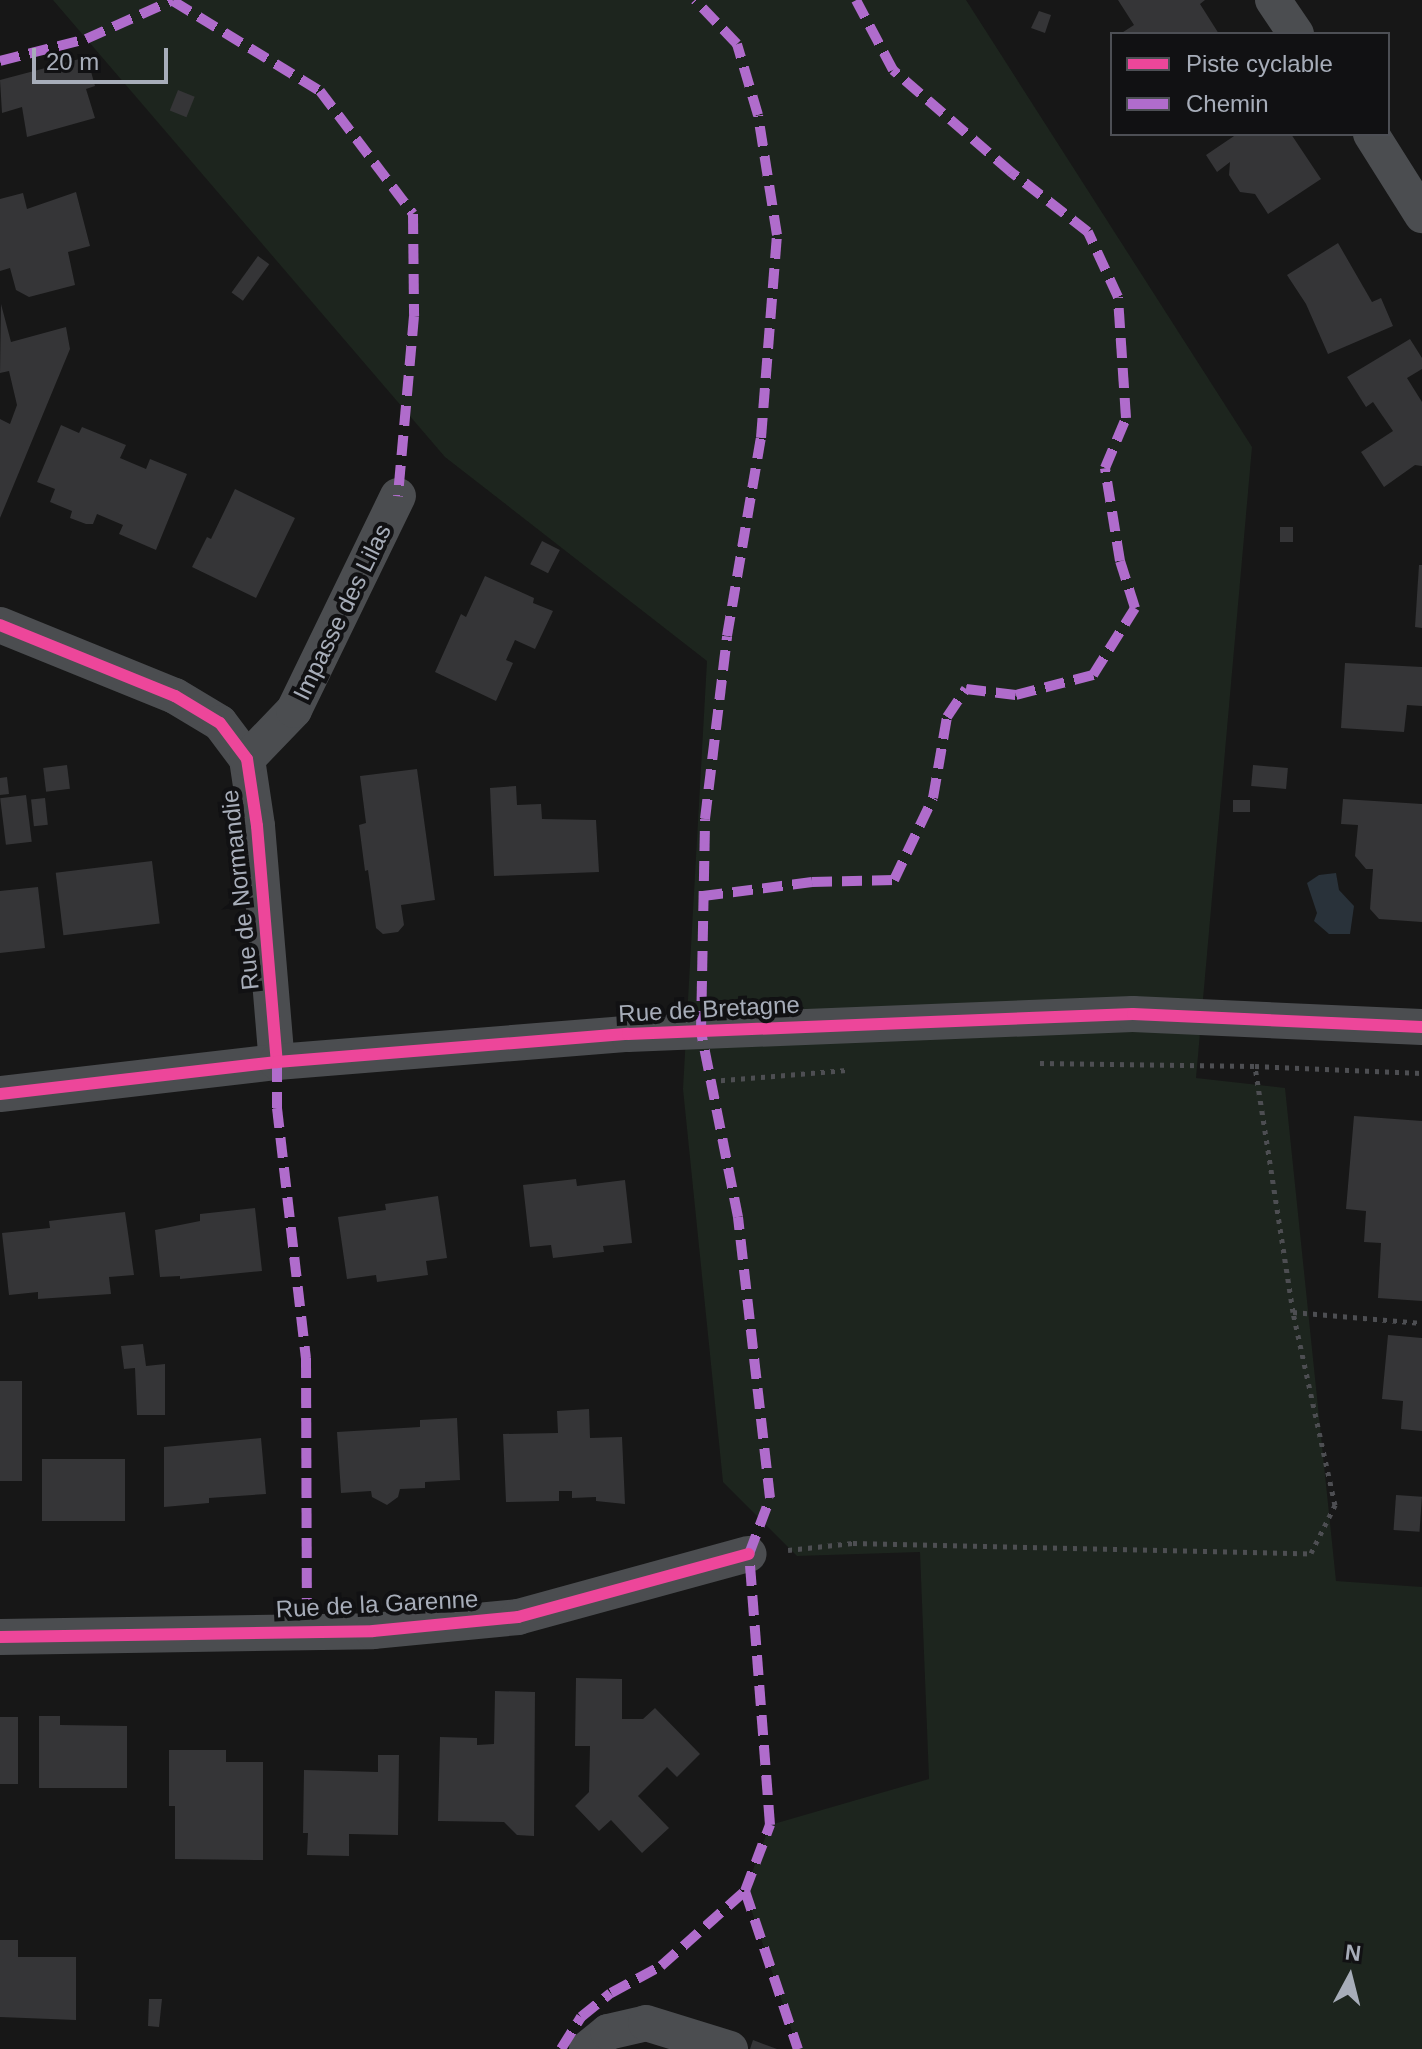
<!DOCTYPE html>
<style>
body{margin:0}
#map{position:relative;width:1422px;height:2049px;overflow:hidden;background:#171717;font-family:Arial,sans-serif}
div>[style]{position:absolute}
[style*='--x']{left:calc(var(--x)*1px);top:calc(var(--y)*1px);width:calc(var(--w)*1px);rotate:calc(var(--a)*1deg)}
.green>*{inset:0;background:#1d251e}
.water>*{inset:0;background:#29323a}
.building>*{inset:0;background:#353537;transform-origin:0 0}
.path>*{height:5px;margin-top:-2.5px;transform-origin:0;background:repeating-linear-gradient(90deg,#4d4e52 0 4px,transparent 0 10px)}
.minor>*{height:36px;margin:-18px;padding:0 18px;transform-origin:18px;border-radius:18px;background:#4b4d50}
.quiet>*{height:10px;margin-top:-5px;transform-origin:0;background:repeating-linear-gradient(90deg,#b06ccc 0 20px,transparent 0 30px)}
.cycleway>*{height:12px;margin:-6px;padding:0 6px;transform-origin:6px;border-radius:6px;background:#ed469a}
span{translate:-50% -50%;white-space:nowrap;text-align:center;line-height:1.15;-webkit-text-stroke:8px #111113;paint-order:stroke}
.street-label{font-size:24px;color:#a7adb9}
.legend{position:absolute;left:1110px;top:32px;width:280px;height:104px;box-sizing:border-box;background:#111113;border:2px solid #4d4f55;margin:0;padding:10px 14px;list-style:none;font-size:24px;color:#a7adb9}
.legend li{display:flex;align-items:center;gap:16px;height:40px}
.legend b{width:40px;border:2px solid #4d4f55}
.north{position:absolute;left:1310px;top:1937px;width:80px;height:80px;-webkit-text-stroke:6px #111113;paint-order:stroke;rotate:7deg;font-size:22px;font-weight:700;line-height:32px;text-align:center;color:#a7adb9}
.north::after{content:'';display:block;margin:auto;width:28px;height:36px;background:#a7adb9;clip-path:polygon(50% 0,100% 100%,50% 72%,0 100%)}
.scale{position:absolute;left:32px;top:48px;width:136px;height:36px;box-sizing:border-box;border:4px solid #a7adb9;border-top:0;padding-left:10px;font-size:24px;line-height:28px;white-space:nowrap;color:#a7adb9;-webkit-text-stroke:6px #111113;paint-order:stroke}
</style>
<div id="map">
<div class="green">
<div style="clip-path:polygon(53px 0,966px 0,1252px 447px,1196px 1078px,1285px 1088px,1336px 1581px,1422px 1587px,1422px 2049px,798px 2049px,745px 1891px,770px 1825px,929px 1779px,920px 1552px,797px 1556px,723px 1482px,683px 1089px,707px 661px,445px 457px)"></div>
</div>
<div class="water">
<div style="clip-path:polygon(1336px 873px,1339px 890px,1354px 906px,1350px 934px,1329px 934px,1314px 921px,1317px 913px,1307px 883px,1319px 875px)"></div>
</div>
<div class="building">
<div style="clip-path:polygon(1118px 0,1205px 0,1200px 4px,1219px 34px,1120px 34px,1134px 25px)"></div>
<div style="clip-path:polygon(1039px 11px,1051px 15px,1045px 33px,1031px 28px)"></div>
<div style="clip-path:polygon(87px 57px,95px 86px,86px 89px,95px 118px,27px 137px,22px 107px,2px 113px,0 80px)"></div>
<div style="left:178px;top:90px;width:18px;height:22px;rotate:22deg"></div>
<div style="clip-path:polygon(1237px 134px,1291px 134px,1321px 179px,1268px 214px,1255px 194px,1240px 192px,1229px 175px,1230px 162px,1217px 172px,1206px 155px)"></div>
<div style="clip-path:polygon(76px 192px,90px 246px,68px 252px,75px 285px,29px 297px,16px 290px,10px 268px,0 271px,0 199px,23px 193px,27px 209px)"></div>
<div style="clip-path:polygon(1338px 243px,1372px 302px,1381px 298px,1393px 326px,1328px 354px,1306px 304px,1287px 275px)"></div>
<div style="left:258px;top:256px;width:14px;height:45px;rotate:36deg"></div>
<div style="clip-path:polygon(1px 304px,11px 342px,66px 327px,70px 349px,0 518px,0 419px,10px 424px,17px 405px,9px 371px,0 373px)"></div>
<div style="clip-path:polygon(1410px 339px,1422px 358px,1422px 369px,1407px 378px,1422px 402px,1422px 466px,1415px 465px,1384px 487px,1361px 452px,1393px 431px,1373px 402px,1366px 407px,1347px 377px)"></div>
<div style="clip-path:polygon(61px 425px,79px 433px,82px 427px,126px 445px,120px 458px,146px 469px,150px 459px,187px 474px,156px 550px,119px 534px,123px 525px,97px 514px,93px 524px,86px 524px,70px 518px,72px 511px,50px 502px,55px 489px,37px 482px)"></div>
<div style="clip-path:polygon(235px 489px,295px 518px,256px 598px,192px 567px,207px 537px,211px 539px)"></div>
<div style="left:1280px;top:527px;width:13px;height:15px"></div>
<div style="left:542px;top:541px;width:20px;height:26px;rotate:27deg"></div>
<div style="clip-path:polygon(1419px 565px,1422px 565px,1422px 628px,1415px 627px)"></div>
<div style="clip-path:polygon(485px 576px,534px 598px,533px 603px,553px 611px,535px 649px,515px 640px,506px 660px,513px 663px,496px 701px,435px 672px,461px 614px,466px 617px)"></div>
<div style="clip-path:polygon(1345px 663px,1422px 667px,1422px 706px,1407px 705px,1404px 732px,1341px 728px)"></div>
<div style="left:67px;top:765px;width:24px;height:24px;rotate:83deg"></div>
<div style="left:1253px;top:765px;width:35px;height:21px;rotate:5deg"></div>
<div style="clip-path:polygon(417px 769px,435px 900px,401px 905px,404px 925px,398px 932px,383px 934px,376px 928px,368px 870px,365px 871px,359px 825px,366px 823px,360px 776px)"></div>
<div style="clip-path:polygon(7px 777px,9px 794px,0 795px,0 778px)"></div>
<div style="clip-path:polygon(516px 786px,517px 805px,541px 804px,542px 819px,596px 820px,599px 872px,494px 876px,490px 788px)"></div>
<div style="left:26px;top:795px;width:47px;height:26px;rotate:83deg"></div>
<div style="left:45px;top:798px;width:27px;height:14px;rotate:84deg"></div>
<div style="clip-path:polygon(1343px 799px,1422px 804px,1422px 922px,1379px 919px,1370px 909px,1373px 869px,1366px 869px,1355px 856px,1358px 825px,1341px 824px)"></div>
<div style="left:1233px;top:800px;width:17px;height:12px"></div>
<div style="left:152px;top:861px;width:63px;height:97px;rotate:83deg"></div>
<div style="clip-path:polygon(38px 887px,45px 948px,0 953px,0 891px)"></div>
<div style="clip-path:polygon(1354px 1116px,1422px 1121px,1422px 1301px,1378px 1298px,1381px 1243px,1364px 1242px,1366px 1211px,1346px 1209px)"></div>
<div style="clip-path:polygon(576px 1179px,577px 1186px,625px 1180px,632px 1243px,603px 1246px,604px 1252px,553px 1258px,551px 1245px,530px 1247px,523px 1185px)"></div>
<div style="clip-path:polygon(438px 1196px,447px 1258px,426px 1261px,428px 1275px,377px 1282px,376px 1275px,347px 1279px,338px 1217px,386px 1210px,385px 1204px)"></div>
<div style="clip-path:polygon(255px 1208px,262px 1271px,180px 1279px,180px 1276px,160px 1277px,155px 1230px,200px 1221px,200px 1214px)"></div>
<div style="clip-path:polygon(125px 1212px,134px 1275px,109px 1277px,111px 1294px,38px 1299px,38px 1292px,9px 1295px,2px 1233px,50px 1228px,49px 1221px)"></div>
<div style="clip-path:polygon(1388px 1335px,1422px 1338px,1422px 1431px,1401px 1429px,1403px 1401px,1382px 1399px)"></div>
<div style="clip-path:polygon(143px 1344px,146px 1366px,165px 1364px,165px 1415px,137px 1415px,135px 1368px,124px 1369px,121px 1346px)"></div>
<div style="left:22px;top:1381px;width:100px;height:22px;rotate:90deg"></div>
<div style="clip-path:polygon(589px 1409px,590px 1438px,622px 1437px,625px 1504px,596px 1501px,596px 1497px,572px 1498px,572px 1491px,559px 1491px,559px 1501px,506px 1502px,503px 1434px,558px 1433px,557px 1411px)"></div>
<div style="clip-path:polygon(457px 1418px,460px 1480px,425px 1482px,425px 1488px,400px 1489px,398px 1497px,387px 1505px,372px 1497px,371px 1491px,341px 1493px,337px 1432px,420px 1427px,420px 1420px)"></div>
<div style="clip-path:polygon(261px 1438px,266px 1494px,209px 1498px,209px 1503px,164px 1507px,164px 1447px)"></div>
<div style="left:42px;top:1459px;width:83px;height:62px"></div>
<div style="left:1396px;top:1495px;width:26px;height:35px;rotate:4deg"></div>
<div style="clip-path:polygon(576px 1678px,622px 1679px,622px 1719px,643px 1719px,655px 1708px,700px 1754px,677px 1777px,667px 1767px,638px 1796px,669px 1828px,642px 1853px,611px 1820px,599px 1831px,575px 1806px,589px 1792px,590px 1746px,575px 1746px)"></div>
<div style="clip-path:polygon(495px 1691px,535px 1692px,534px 1836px,517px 1835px,504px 1822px,438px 1821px,440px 1737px,477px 1738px,477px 1745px,494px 1744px)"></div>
<div style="clip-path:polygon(39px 1716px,60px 1716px,60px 1725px,127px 1726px,127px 1788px,39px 1788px)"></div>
<div style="left:0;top:1717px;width:18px;height:67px"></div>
<div style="clip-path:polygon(169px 1750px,226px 1750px,226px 1762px,263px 1762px,263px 1860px,175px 1859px,175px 1806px,169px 1806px)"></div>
<div style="clip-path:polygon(378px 1755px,399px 1755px,398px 1835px,349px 1834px,349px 1856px,307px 1855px,308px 1833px,303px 1833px,304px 1770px,378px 1772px)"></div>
<div style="clip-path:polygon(0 1940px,18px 1940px,18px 1957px,76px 1957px,76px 2020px,0 2017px)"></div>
<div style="clip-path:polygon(149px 1999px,162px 1999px,159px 2027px,148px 2026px)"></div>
<div style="clip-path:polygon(753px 2040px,777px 2049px,750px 2049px)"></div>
</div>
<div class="path">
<div style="--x:1040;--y:1063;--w:215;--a:0.8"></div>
<div style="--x:711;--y:1081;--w:136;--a:-4.6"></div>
<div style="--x:1293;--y:1312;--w:129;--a:4.9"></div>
<div style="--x:788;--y:1550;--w:65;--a:-6.1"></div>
<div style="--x:853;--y:1543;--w:458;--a:1.3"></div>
<div style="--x:1311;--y:1553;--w:54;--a:-63.4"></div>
<div style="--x:1335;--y:1505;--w:198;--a:-102.3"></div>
<div style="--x:1293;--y:1312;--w:249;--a:-98.8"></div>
<div style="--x:1255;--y:1066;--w:167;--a:2.4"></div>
</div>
<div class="minor">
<div style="--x:1273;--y:0;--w:41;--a:55.9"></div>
<div style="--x:1371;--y:134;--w:96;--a:57.8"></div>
<div style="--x:0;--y:625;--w:189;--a:22.1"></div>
<div style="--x:175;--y:696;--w:52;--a:31"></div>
<div style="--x:220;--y:723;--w:45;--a:53.1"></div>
<div style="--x:247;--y:759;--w:68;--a:81.5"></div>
<div style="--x:257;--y:826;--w:237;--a:85.2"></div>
<div style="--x:247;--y:759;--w:68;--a:-46.2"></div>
<div style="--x:294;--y:710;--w:238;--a:-64.1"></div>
<div style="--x:0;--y:1094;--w:279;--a:-6.6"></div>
<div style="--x:277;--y:1062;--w:352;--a:-4.6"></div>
<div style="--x:628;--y:1034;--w:505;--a:-2.27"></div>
<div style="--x:1133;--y:1014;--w:289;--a:2.6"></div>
<div style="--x:0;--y:1637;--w:373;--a:-0.9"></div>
<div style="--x:373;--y:1631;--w:146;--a:-5.5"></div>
<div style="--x:518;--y:1617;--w:239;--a:-15.3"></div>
<div style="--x:587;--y:2049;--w:27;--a:-39"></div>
<div style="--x:608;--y:2032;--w:39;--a:-13"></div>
<div style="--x:646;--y:2023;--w:88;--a:17.2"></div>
</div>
<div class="quiet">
<div style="--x:173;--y:1;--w:172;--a:31.5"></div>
<div style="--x:320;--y:91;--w:154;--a:52.9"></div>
<div style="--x:413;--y:214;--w:102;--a:89.4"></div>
<div style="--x:414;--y:316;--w:181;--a:95.1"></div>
<div style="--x:0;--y:61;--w:89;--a:-14.3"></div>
<div style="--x:86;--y:39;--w:95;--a:-24.1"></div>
<div style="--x:703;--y:896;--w:110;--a:-7.3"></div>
<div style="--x:812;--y:882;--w:82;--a:-1.4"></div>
<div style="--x:894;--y:880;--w:91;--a:-64.6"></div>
<div style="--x:933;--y:798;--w:82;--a:-80.2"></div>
<div style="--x:947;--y:717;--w:34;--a:-56"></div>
<div style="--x:966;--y:689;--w:50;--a:6.8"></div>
<div style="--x:1016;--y:695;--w:80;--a:-14.6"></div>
<div style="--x:1093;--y:675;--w:79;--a:-57.9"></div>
<div style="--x:1135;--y:608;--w:49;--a:-107.7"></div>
<div style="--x:1120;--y:561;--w:94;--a:-99.2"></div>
<div style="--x:1105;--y:468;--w:54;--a:-67.2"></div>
<div style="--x:1126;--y:418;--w:121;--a:-93.8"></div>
<div style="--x:1118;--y:297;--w:72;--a:-114.8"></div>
<div style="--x:1088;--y:232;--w:98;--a:-142.1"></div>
<div style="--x:1011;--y:172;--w:156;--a:-139.2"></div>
<div style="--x:893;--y:70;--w:79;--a:-117.9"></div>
<div style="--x:277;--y:1062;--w:46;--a:90"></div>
<div style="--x:277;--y:1108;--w:252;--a:83.4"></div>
<div style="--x:306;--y:1358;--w:274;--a:89.8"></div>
<div style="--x:745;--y:1891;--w:167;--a:71.5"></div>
<div style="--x:561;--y:2049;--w:38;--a:-58"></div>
<div style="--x:581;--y:2017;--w:38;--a:-39"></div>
<div style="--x:611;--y:1993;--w:57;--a:-28.4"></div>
<div style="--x:661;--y:1966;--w:113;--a:-41.8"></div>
<div style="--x:745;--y:1891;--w:71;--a:-69.3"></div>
<div style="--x:770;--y:1825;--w:272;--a:-94.4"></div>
<div style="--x:749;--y:1554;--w:60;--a:-69.4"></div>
<div style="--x:770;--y:1498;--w:283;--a:-96.5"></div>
<div style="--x:738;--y:1217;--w:190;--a:-101.3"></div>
<div style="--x:701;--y:1031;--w:212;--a:-88.9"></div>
<div style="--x:705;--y:819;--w:184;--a:-83.1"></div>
<div style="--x:727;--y:636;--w:201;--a:-80.3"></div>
<div style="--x:761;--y:438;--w:204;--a:-85.5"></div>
<div style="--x:777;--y:235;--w:121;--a:-99"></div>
<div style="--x:758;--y:115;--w:74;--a:-106.5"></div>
<div style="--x:737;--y:44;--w:61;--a:-133.7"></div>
</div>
<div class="cycleway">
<div style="--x:0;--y:625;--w:189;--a:22.1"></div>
<div style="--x:175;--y:696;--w:52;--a:31"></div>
<div style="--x:220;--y:723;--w:45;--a:53.1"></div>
<div style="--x:247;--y:759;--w:68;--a:81.5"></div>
<div style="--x:257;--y:826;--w:237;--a:85.2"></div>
<div style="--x:0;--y:1094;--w:279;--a:-6.6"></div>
<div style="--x:277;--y:1062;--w:352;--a:-4.6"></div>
<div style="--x:628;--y:1034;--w:505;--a:-2.27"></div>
<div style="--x:1133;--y:1014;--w:289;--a:2.6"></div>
<div style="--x:0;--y:1637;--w:373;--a:-0.9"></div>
<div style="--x:373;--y:1631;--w:146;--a:-5.5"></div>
<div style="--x:518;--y:1617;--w:239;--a:-15.3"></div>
</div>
<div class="street-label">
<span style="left:342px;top:612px;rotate:-64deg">Impasse des Lilas</span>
<span style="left:240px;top:890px;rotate:-96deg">Rue de Normandie</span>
<span style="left:709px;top:1009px;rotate:-3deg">Rue de Bretagne</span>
<span style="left:377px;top:1604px;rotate:-3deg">Rue de la Garenne</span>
</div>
<ul class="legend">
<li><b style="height:10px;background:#ed469a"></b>Piste cyclable</li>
<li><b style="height:10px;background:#b06ccc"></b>Chemin</li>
</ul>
<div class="north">N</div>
<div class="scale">20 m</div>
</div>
